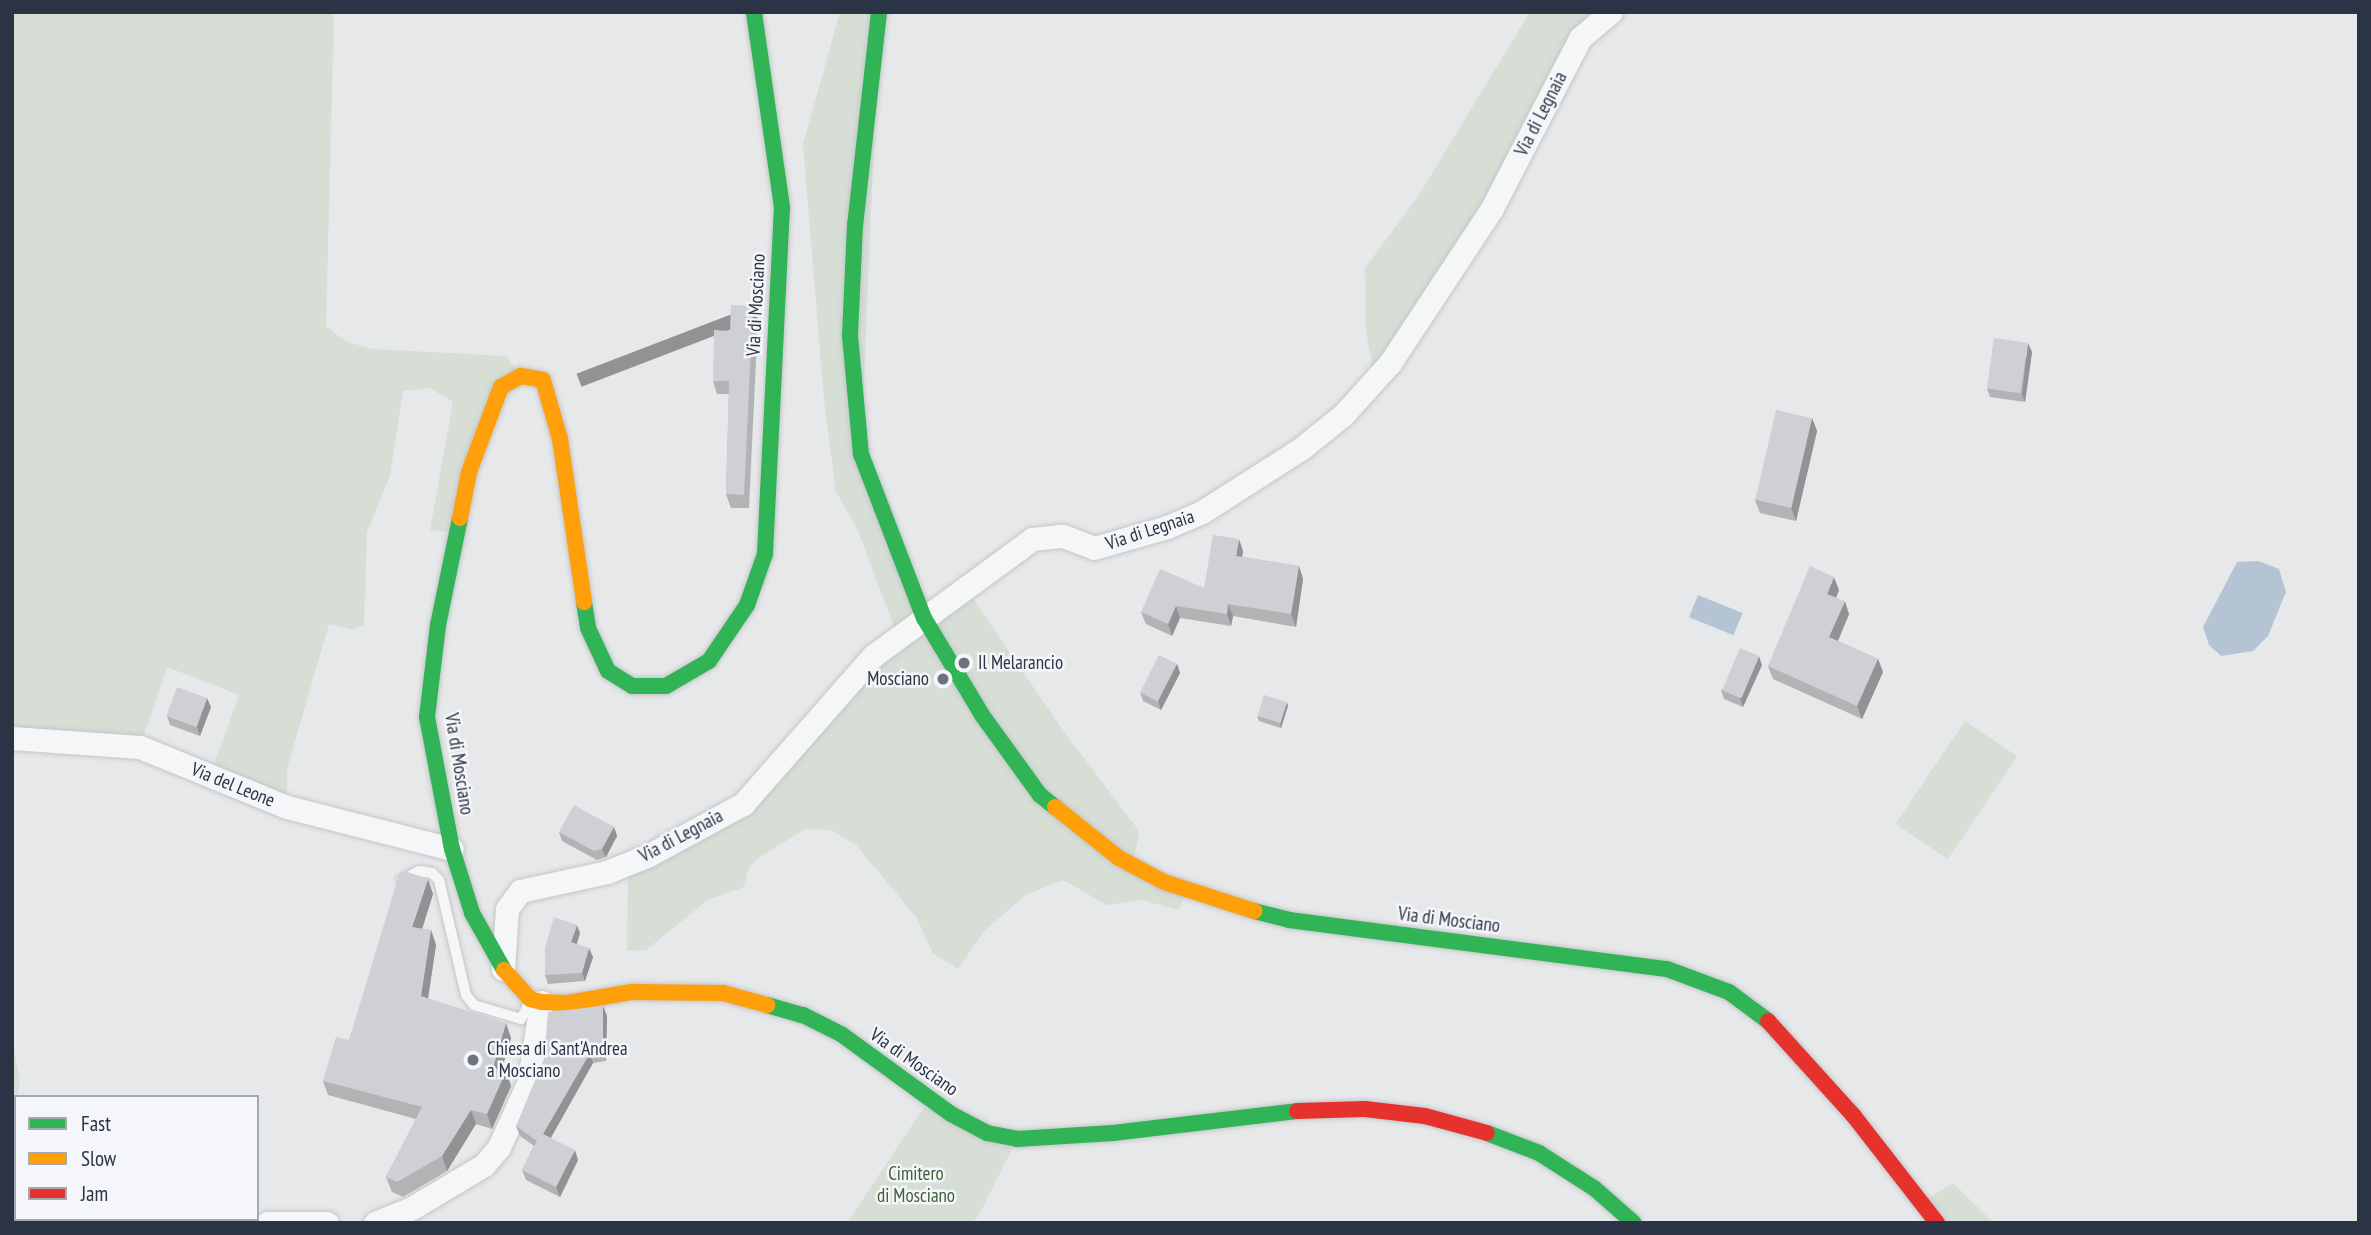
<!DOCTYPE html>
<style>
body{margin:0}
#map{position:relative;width:2371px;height:1235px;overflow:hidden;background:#e6e8ea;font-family:"PT Sans Narrow",sans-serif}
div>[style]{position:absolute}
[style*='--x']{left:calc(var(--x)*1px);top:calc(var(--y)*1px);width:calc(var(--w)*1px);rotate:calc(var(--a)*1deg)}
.green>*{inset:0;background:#d6ded6;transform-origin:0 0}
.water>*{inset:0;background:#b4c4d5;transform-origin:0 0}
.roads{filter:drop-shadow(0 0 2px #c4c6c8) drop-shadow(0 0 2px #c4c6c8)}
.lane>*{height:10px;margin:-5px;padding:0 5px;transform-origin:5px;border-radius:5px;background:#f5f6f7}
.street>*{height:23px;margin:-11.5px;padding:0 11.5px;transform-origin:11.5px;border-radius:11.5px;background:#f5f6f7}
.fast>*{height:16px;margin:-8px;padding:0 8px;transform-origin:8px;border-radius:8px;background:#30b455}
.slow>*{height:16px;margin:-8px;padding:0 8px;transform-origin:8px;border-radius:8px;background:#ff9f0a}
.jam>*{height:16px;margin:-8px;padding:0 8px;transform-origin:8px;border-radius:8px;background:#e5322d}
.wall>*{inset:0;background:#b1b3b5}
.shaded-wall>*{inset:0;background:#909294;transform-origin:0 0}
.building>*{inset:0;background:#ced0d3;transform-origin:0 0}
.dots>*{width:19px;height:19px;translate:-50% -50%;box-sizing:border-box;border:4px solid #f4f6f9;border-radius:50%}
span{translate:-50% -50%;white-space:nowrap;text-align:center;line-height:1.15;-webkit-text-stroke:5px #f4f6f9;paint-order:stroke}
.street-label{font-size:19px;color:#2b3445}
.poi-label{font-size:19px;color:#2b3445}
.left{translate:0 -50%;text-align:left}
.right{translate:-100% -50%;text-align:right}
.park-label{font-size:19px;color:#3f6138}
.frame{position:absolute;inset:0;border:14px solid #2b3445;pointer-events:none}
.legend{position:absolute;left:14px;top:1095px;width:245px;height:126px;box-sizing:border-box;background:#f4f6f9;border:2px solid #a4a8b1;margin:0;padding:9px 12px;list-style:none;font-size:21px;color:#2b3445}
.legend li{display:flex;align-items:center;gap:14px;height:35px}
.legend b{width:35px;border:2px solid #a4a8b1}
</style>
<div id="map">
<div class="green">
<div style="clip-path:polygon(12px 12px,334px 12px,326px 326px,345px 341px,372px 349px,506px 356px,521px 376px,501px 387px,457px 533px,430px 530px,453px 402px,430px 388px,403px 391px,390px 476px,367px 532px,364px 624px,354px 630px,329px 624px,287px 769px,287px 807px,210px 776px,239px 695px,167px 667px,140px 747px,12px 738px)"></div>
<div style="clip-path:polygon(840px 12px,879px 12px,861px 454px,924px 617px,965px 587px,1060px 726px,1139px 831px,1133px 865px,1188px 890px,1178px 910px,1142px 900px,1107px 905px,1063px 880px,1026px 895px,985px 930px,958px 969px,933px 953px,916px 917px,856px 845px,831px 830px,805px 829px,757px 859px,748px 869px,744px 887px,708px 900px,646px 950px,627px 951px,628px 863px,743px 803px,898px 637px,856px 526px,836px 492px,824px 400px,803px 145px)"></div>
<div style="clip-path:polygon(1530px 12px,1589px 12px,1491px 210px,1375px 380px,1366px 331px,1365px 268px,1417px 198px)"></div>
<div style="left:1965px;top:721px;width:63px;height:124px;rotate:34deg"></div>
<div style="clip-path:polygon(12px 1042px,20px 1080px,12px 1133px)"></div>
<div style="clip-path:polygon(924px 1107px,1017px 1139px,979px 1215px,972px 1223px,847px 1223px)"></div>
<div style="clip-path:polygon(1953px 1183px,1994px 1223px,1937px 1223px,1921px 1203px)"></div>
</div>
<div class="water">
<div style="clip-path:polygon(2258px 561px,2279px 569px,2286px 592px,2268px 636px,2253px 651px,2221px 656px,2209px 645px,2203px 627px,2237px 562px)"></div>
<div style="left:1698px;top:595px;width:48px;height:24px;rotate:22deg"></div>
</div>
<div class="roads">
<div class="lane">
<div style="--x:402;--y:880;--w:19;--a:-28"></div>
<div style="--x:419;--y:871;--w:13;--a:9"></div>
<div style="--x:432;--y:873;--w:10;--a:45"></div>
<div style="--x:439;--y:880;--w:118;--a:76.8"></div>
<div style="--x:466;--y:995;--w:13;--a:51"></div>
<div style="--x:474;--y:1005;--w:49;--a:16.6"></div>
<div style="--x:521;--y:1019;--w:18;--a:-63"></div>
</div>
<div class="street">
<div style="--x:12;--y:738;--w:128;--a:4"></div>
<div style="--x:140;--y:747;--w:159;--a:22.2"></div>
<div style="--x:287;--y:807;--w:170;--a:14.3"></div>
<div style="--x:503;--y:969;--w:60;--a:-86.2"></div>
<div style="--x:507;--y:909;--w:22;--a:-54"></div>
<div style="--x:520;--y:891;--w:89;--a:-12.3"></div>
<div style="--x:607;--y:872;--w:45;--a:-22"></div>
<div style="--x:649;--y:855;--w:107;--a:-28.5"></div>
<div style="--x:743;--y:804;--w:197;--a:-48.7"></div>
<div style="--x:873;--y:656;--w:197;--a:-36.3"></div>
<div style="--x:1032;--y:539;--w:31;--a:-6"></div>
<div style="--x:1063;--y:536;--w:33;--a:21"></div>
<div style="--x:1094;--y:548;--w:76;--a:-16"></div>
<div style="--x:1167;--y:527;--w:38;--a:-23"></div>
<div style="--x:1202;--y:512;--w:119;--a:-32.6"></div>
<div style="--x:1302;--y:448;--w:54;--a:-39"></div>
<div style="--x:1344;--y:414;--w:69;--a:-48"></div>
<div style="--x:1390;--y:363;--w:183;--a:-56.6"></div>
<div style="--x:1491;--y:210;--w:194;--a:-62.6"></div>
<div style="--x:1580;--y:38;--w:40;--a:-40"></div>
<div style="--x:267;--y:1223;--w:60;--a:0"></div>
<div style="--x:375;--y:1223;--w:40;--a:-22"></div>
<div style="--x:412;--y:1208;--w:84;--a:-30.8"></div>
<div style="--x:484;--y:1165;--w:23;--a:-50"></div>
<div style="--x:499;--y:1147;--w:72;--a:-65.6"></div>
<div style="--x:529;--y:1081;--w:80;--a:-81.4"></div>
</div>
<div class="fast">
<div style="--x:879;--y:12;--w:214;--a:96.4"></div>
<div style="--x:855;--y:225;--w:111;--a:92.6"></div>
<div style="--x:850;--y:336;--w:119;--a:84.7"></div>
<div style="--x:861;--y:454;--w:176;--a:69"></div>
<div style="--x:924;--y:618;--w:113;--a:59.1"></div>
<div style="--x:982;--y:715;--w:99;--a:54.1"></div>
<div style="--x:1040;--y:795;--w:19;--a:39"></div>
<div style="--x:460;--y:518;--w:109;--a:101.6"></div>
<div style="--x:438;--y:625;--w:93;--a:96.8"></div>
<div style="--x:427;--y:717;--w:134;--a:79.3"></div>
<div style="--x:452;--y:849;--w:67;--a:72.6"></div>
<div style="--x:472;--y:913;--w:65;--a:60.7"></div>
<div style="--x:584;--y:602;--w:26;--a:81"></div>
<div style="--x:588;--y:628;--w:47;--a:65.1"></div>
<div style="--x:608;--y:671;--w:28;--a:32"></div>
<div style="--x:632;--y:686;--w:34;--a:0"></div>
<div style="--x:666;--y:686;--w:50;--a:-30.2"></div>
<div style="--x:709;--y:661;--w:68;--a:-55.8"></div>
<div style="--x:747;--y:605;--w:54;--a:-70.6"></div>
<div style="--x:765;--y:554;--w:347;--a:-87.2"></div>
<div style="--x:782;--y:207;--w:197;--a:-98.2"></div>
<div style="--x:1254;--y:911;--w:36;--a:14"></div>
<div style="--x:1289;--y:920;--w:381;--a:7.4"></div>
<div style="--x:1667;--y:969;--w:66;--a:20.4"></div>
<div style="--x:1729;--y:992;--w:49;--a:36.6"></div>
<div style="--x:767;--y:1005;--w:37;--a:16"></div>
<div style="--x:803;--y:1015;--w:42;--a:26.6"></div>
<div style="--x:841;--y:1034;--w:136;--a:36"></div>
<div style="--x:951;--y:1114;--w:41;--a:27.8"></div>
<div style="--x:987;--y:1133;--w:31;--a:11"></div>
<div style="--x:1017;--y:1139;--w:96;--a:-3.6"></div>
<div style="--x:1113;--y:1133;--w:185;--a:-6.8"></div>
<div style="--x:1487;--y:1133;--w:56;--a:21"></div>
<div style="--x:1539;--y:1153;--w:65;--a:32.5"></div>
<div style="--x:1594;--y:1188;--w:53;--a:41.2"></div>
</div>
<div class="slow">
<div style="--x:460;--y:518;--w:47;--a:-78.9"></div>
<div style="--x:469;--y:472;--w:91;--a:-69.4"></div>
<div style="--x:501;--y:387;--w:23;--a:-29"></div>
<div style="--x:521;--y:376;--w:22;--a:10"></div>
<div style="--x:543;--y:380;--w:61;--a:73.9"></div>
<div style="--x:560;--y:439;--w:165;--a:81.6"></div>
<div style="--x:1055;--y:807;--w:82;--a:38.6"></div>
<div style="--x:1119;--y:858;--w:51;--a:28.1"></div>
<div style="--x:1164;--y:882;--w:95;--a:17.9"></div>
<div style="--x:504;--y:970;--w:39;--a:48"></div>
<div style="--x:530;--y:999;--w:11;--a:15"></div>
<div style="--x:541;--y:1002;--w:27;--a:2"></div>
<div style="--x:568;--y:1003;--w:65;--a:-9.8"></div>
<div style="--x:632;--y:992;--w:91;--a:0.6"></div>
<div style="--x:723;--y:993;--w:46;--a:15.3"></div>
</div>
<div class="jam">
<div style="--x:1768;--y:1021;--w:127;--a:47.9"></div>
<div style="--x:1853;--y:1115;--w:137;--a:52.1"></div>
<div style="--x:1297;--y:1111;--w:68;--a:-1.7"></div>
<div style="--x:1365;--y:1109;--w:60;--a:6.7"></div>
<div style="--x:1425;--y:1116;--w:64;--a:15.3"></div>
</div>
</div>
<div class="wall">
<div style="clip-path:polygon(758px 319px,749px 508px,731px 508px,726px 494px,729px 394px,717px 394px,713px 381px,730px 331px)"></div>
<div style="clip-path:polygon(2032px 352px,2025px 402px,1990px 397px,1987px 389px)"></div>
<div style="clip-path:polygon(1812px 418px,1817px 431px,1796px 521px,1760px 513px,1755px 500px)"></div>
<div style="clip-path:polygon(1243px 551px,1242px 557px,1299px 566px,1303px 579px,1296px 627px,1233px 616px,1231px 626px,1180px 618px,1172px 636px,1146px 624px,1141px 612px,1204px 588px)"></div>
<div style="clip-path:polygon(1839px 590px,1836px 598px,1849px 614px,1838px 641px,1878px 659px,1883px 672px,1862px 719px,1773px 679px,1768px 666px)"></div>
<div style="clip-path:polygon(1177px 664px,1180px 673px,1161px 710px,1143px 701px,1140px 692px)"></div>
<div style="clip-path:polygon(1762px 665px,1743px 707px,1724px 699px,1721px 690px)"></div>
<div style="clip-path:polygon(1288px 706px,1281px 728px,1259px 721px,1257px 716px)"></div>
<div style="clip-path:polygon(211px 707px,200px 736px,170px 725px,167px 716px)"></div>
<div style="clip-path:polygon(614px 827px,617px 836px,606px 857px,597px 860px,562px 841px,559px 832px)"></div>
<div style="clip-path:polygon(433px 894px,422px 929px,431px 930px,436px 945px,428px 999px,511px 1038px,501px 1070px,506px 1071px,511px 1086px,492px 1129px,476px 1124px,447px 1171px,403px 1197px,392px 1192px,386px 1177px,416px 1119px,328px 1095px,323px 1081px,349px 1040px)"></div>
<div style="clip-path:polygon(580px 933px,577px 944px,593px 957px,585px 981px,548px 984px,545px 975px)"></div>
<div style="clip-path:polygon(603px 1006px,607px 1016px,606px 1061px,593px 1063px,551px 1138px,578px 1160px,560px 1197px,526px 1180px,522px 1170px,534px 1146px,520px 1136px,516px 1126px)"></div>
</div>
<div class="shaded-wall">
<div style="left:753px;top:306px;width:14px;height:189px;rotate:69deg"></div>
<div style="clip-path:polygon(2028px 343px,2032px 352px,2025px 402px,2022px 394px)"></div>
<div style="clip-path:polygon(1812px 418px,1817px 431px,1796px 521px,1791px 508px)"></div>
<div style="clip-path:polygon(1239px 539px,1243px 551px,1240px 568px,1236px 556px)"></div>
<div style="clip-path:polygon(1299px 566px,1303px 579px,1296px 627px,1291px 614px)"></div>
<div style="clip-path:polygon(1834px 577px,1839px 590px,1832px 607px,1827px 594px)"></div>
<div style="clip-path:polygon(1845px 601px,1849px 614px,1834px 650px,1829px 637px)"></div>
<div style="clip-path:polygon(1228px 604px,1233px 616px,1231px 626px,1227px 614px)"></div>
<div style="clip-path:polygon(1176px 606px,1180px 618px,1172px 636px,1168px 624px)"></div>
<div style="clip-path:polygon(1759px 656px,1762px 665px,1743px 707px,1740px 698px)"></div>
<div style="clip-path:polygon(1878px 659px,1883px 672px,1862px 719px,1857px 706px)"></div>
<div style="clip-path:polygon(1177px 664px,1180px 673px,1161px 710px,1158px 701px)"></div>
<div style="clip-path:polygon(207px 698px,211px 707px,200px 736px,197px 727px)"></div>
<div style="clip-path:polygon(1287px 702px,1288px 706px,1281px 728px,1280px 723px)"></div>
<div style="clip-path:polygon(614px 827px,617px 836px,606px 857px,602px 849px)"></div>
<div style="clip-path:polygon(428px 879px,433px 894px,418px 942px,412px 927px)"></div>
<div style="clip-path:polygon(577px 925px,580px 933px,574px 951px,571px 942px)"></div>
<div style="clip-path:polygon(431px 930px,436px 945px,426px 1011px,421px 996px)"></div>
<div style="clip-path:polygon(589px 948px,593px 957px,585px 981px,582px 973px)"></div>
<div style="clip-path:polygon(603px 1006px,607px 1016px,606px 1061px,603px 1051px)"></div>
<div style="clip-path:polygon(506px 1023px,511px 1038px,498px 1082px,493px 1068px)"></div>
<div style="clip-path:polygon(590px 1053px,593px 1063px,547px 1144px,543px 1134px)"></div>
<div style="clip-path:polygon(506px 1071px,511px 1086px,492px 1129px,487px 1114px)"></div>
<div style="clip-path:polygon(471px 1110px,476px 1124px,447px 1171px,442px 1156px)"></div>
<div style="clip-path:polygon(575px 1150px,578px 1160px,560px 1197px,556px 1187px)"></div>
</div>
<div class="building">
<div style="clip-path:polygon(731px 305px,753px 306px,744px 495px,726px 494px,729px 381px,713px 381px,714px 330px,730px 331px)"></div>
<div style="left:1994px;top:338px;width:34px;height:51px;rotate:8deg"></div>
<div style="left:1776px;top:410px;width:37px;height:92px;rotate:13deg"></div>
<div style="clip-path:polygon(1213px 535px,1239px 539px,1236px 556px,1299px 566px,1291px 614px,1228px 604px,1227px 614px,1176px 606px,1168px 624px,1141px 612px,1160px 569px,1204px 588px)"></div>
<div style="clip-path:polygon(1810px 566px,1834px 577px,1827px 594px,1845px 601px,1829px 637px,1878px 659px,1857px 706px,1768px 666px)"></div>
<div style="left:1740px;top:648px;width:21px;height:46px;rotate:23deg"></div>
<div style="left:1159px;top:655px;width:20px;height:42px;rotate:27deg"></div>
<div style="left:177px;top:687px;width:32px;height:31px;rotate:20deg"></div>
<div style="left:1264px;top:695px;width:24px;height:22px;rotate:17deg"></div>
<div style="clip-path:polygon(574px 805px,614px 827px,602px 849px,594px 851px,559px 832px)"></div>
<div style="clip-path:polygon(405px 871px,428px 879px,412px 927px,431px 930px,421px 996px,506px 1023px,493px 1068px,506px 1071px,487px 1114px,471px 1110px,442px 1156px,397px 1182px,386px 1177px,422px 1107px,323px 1081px,336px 1037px,349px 1040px,399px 875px)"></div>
<div style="clip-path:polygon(554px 917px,577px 925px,571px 942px,589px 948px,582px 973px,545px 975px,545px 948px)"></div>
<div style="clip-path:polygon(603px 1006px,603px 1051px,590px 1053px,543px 1134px,575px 1150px,556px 1187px,522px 1170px,537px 1141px,516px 1126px,544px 1059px,548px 1012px)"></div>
</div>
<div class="dots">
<div style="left:964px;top:663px;background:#6c737f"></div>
<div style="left:943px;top:679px;background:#6c737f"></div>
<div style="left:473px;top:1060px;background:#6c737f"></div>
</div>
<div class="street-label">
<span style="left:1541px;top:114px;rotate:-63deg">Via di Legnaia</span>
<span style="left:756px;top:305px;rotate:-87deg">Via di Mosciano</span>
<span style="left:1150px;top:530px;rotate:-18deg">Via di Legnaia</span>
<span style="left:459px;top:764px;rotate:81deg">Via di Mosciano</span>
<span style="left:233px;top:785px;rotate:22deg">Via del Leone</span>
<span style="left:681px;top:836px;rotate:-28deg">Via di Legnaia</span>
<span style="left:1449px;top:920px;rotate:7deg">Via di Mosciano</span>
<span style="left:914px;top:1062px;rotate:35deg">Via di Mosciano</span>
</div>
<div class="poi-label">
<span class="left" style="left:978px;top:663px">Il Melarancio</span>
<span class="right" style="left:929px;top:679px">Mosciano</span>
<span class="left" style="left:487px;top:1060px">Chiesa di Sant'Andrea<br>a Mosciano</span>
</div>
<div class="park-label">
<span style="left:916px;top:1185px">Cimitero<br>di Mosciano</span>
</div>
<div class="frame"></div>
<ul class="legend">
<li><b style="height:9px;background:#30b455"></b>Fast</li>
<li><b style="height:9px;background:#ff9f0a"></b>Slow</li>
<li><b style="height:9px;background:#e5322d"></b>Jam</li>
</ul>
</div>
